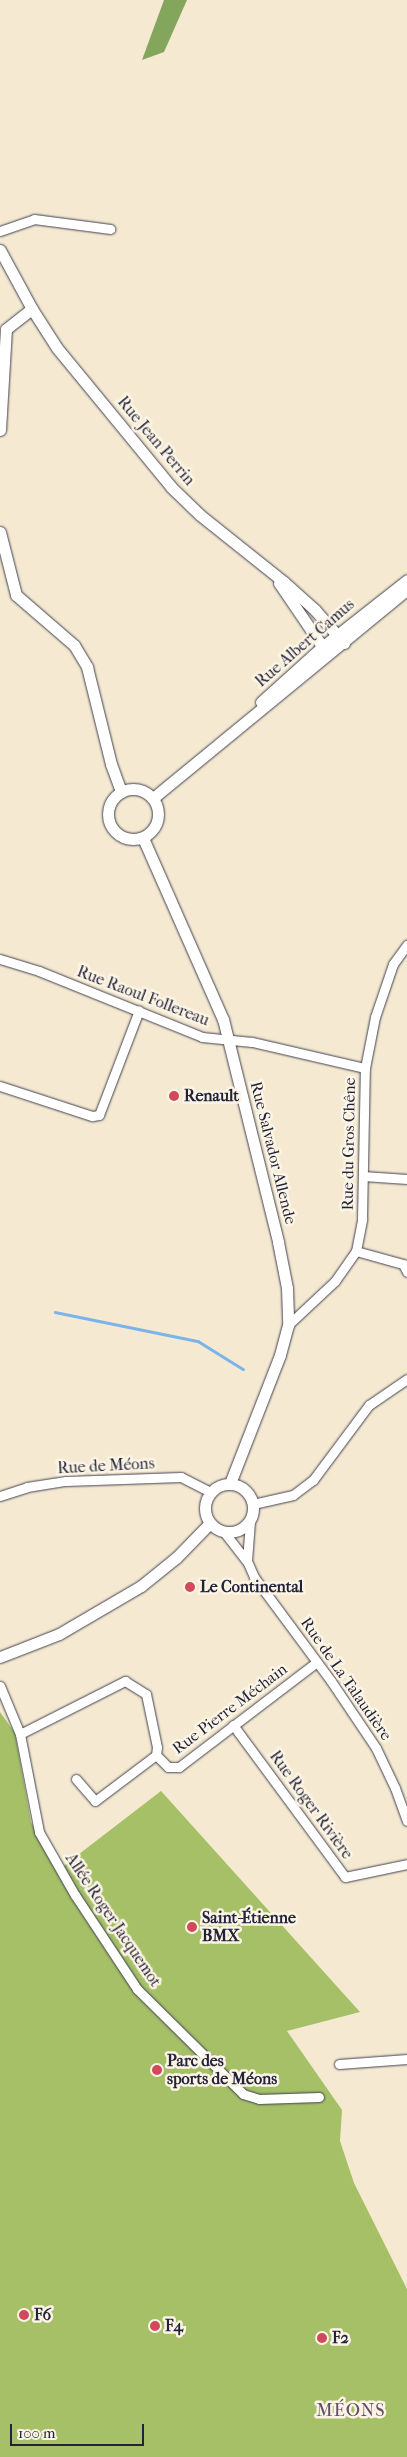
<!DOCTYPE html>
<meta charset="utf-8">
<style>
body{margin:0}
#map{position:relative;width:407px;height:2457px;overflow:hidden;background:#f5ead1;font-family:"IM FELL French Canon",serif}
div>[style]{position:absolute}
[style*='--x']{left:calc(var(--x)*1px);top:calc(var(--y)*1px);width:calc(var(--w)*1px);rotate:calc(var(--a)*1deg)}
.green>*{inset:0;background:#a5c067}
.forest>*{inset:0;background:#84a65c}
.stream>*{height:2.5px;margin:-1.25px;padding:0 1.25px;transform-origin:1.25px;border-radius:1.25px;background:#7ab4eb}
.roads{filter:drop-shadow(0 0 1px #424052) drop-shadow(0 0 1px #424052)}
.street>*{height:9px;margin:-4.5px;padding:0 4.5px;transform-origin:4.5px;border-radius:4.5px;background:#fff}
.secondary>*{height:11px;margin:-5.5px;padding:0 5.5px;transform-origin:5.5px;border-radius:5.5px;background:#fff}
.secondary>.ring{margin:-5.5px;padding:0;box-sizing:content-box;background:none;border:11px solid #fff;border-radius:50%}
.dots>*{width:14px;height:14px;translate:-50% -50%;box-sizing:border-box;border:2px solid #fcf5e5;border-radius:50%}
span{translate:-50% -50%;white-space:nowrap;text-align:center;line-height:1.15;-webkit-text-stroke:5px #fcf5e5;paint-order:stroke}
.street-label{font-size:16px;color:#22223b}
.poi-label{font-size:16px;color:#22223b;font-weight:700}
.left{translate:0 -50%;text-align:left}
.neighbourhood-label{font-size:18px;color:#654e6a;letter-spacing:1px}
.scale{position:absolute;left:10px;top:2424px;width:134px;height:22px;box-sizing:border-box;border:2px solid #22223b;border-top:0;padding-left:6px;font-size:15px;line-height:18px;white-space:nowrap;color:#22223b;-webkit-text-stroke:4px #fcf5e5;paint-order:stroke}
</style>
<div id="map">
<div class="green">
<div style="clip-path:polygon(0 1712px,15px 1733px,31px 1822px,57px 1871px,161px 1791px,360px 2012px,287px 2031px,342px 2110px,340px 2141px,354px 2183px,407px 2289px,407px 2457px,0 2457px)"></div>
</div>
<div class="forest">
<div style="clip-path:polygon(164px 0,187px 0,164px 52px,142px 60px)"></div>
</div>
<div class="stream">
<div style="--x:55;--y:1312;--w:146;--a:11.5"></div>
<div style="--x:198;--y:1341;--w:53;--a:31.9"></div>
</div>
<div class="roads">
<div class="street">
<div style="--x:0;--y:231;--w:36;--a:-19"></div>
<div style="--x:34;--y:219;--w:77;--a:7.5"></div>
<div style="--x:0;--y:959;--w:41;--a:17.1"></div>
<div style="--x:39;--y:971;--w:176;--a:22"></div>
<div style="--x:202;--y:1037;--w:50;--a:5.7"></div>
<div style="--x:252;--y:1042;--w:116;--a:13"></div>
<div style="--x:0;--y:1086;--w:97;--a:18.1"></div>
<div style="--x:92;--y:1116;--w:7;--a:-8"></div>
<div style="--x:99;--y:1115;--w:112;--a:-69.1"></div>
<div style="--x:363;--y:1176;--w:44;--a:3.9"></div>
<div style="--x:356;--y:1251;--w:49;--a:15.5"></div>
<div style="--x:403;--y:1264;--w:9;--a:63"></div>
<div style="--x:288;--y:1325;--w:64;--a:-43.1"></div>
<div style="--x:335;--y:1281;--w:37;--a:-55"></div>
<div style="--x:356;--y:1251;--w:33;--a:-79"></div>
<div style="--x:362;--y:1219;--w:151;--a:-88.9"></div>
<div style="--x:365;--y:1068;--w:52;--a:-78.9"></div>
<div style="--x:375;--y:1017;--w:56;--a:-71.2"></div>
<div style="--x:393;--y:964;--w:24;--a:-54"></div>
<div style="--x:0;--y:1496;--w:28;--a:-18"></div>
<div style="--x:27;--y:1487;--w:39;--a:-9"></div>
<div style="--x:66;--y:1481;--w:115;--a:-2"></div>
<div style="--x:181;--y:1477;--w:33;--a:27"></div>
<div style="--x:253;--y:1504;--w:41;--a:-12.7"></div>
<div style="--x:293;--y:1495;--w:25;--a:-37"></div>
<div style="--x:313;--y:1480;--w:94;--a:-53.3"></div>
<div style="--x:369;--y:1405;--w:46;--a:-34.4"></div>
<div style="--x:224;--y:1532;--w:37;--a:52"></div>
<div style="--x:247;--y:1561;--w:17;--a:66"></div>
<div style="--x:254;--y:1577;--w:129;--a:53.5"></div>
<div style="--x:331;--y:1681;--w:81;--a:56.1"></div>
<div style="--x:376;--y:1748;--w:44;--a:64.6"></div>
<div style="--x:395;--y:1788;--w:35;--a:70"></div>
<div style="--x:247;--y:1561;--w:40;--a:-85.7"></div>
<div style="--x:0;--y:1686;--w:52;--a:67.4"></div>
<div style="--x:20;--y:1734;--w:100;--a:79"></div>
<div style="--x:39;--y:1832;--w:73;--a:60.3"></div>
<div style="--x:75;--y:1895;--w:113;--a:56.6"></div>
<div style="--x:137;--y:1989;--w:149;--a:44.7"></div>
<div style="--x:243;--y:2094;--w:17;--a:17"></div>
<div style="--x:259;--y:2099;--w:60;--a:-1.9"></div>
<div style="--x:233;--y:1725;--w:189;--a:53.6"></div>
<div style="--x:345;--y:1877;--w:63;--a:-11.8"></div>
<div style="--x:20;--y:1734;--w:118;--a:-26.8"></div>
<div style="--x:125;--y:1681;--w:25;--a:32"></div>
<div style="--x:146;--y:1694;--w:54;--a:78.3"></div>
<div style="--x:157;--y:1747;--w:8;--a:97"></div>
<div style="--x:156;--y:1755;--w:17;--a:45"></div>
<div style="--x:168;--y:1767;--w:11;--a:0"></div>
<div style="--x:179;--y:1767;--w:173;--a:-37.3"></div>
<div style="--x:76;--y:1779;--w:29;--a:49"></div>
<div style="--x:95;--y:1801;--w:76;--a:-37"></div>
<div style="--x:339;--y:2064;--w:68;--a:-4.2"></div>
</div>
<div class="secondary">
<div style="--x:0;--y:250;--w:67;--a:61.5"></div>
<div style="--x:32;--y:309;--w:46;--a:57.3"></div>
<div style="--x:57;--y:348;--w:180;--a:50.6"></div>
<div style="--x:171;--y:487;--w:40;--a:44"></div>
<div style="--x:200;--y:515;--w:107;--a:38.6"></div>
<div style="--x:284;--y:582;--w:42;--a:42.1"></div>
<div style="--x:315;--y:610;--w:44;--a:48.7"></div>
<div style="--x:0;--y:430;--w:101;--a:-86.6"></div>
<div style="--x:6;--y:329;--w:33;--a:-38"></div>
<div style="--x:0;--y:532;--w:65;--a:75.7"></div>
<div style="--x:16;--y:595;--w:77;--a:40.8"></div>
<div style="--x:74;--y:645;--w:26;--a:59"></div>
<div style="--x:87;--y:667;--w:100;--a:76.1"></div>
<div style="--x:111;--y:764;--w:30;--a:70"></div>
<div style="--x:279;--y:583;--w:83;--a:55.7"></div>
<div style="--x:261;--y:702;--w:82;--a:-42"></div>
<div style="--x:322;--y:647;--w:108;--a:-38.2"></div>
<div class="ring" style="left:108px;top:789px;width:39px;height:39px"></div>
<div style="--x:153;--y:798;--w:329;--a:-39.4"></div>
<div style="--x:143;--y:838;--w:198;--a:66.2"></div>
<div style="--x:223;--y:1019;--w:230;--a:76.1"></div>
<div style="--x:278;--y:1242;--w:47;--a:78.9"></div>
<div style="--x:287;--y:1288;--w:37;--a:88"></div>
<div style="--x:288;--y:1325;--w:31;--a:105"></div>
<div style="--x:280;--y:1355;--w:137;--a:111.3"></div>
<div class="ring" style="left:205px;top:1484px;width:37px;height:37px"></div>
<div style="--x:0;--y:1657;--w:63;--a:-21.3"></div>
<div style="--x:59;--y:1634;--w:95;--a:-30.3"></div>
<div style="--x:141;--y:1586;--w:46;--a:-38.9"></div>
<div style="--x:177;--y:1557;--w:47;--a:-45.9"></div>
</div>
</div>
<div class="dots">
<div style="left:174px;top:1096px;background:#d1495b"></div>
<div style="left:190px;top:1587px;background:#d1495b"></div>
<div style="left:192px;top:1927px;background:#d1495b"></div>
<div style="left:157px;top:2070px;background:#d1495b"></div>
<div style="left:24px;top:2315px;background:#d1495b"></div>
<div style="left:155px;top:2326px;background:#d1495b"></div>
<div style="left:322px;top:2338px;background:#d1495b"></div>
</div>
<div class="street-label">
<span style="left:156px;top:441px;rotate:50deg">Rue Jean Perrin</span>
<span style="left:305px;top:643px;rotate:-41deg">Rue Albert Camus</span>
<span style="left:143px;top:996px;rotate:21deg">Rue Raoul Follereau</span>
<span style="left:349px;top:1144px;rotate:-89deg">Rue du Gros Chêne</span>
<span style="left:273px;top:1153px;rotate:76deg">Rue Salvador Allende</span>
<span style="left:106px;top:1466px;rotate:-3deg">Rue de Méons</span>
<span style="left:346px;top:1679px;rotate:55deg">Rue de La Talaudière</span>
<span style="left:230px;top:1709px;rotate:-37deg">Rue Pierre Méchain</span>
<span style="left:311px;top:1805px;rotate:54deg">Rue Roger Rivière</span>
<span style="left:113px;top:1920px;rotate:56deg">Allée Roger Jacquemot</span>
</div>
<div class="poi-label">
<span class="left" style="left:184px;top:1096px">Renault</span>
<span class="left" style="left:200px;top:1587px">Le Continental</span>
<span class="left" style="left:202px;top:1927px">Saint-Étienne<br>BMX</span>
<span class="left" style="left:167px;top:2070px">Parc des<br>sports de Méons</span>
<span class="left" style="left:34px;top:2315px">F6</span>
<span class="left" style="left:165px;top:2326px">F4</span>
<span class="left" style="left:332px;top:2338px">F2</span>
</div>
<div class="neighbourhood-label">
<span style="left:351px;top:2411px">MÉONS</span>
</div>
<div class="scale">100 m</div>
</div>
